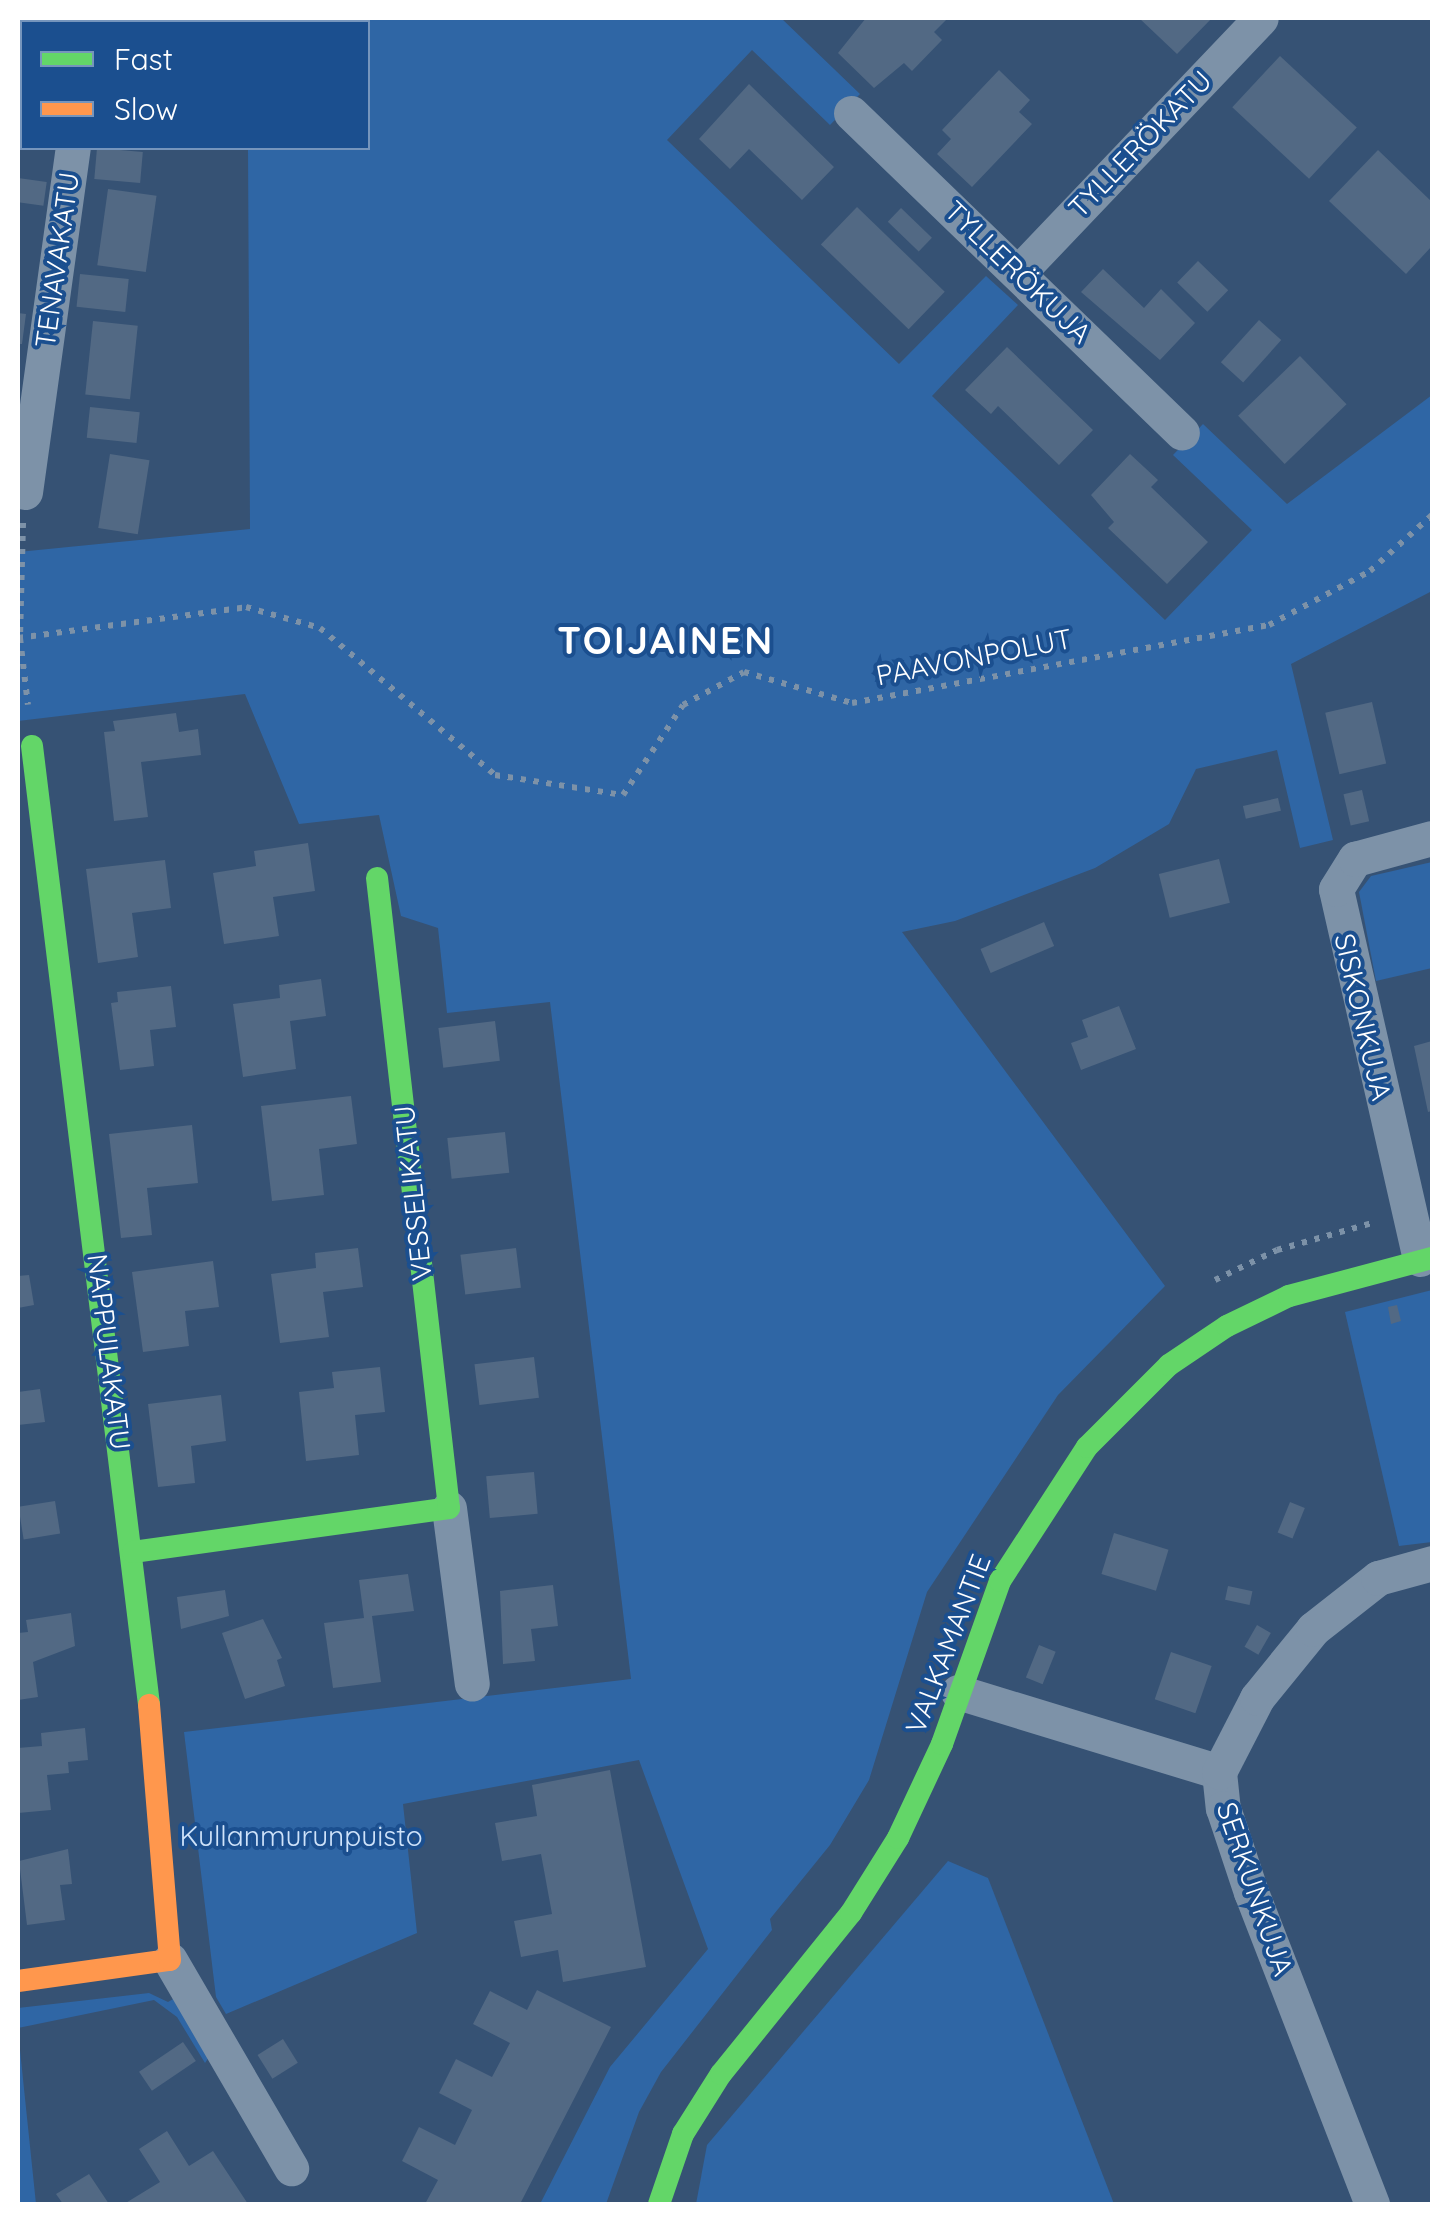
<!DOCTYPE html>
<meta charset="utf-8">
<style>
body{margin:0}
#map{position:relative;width:1450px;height:2222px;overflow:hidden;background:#365274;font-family:Quicksand,sans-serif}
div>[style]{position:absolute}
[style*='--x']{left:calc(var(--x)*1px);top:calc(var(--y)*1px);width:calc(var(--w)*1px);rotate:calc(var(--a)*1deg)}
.green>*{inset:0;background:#2f66a5}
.building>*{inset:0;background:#526984;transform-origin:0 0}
.path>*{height:6px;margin-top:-3px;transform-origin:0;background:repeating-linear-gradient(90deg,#7d92a8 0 5px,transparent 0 13px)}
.street>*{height:35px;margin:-17.5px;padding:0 17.5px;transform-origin:17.5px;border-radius:17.5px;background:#7d92a8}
.fast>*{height:22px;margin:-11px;padding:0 11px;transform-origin:11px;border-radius:11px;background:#63d668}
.slow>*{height:22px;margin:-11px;padding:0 11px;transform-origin:11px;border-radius:11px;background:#ff974d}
span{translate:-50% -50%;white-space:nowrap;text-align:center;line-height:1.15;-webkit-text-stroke:8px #1b4f8f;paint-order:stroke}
.street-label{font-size:28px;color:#fff}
.park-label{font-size:28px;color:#cfe3fa}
.district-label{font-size:38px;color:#fff;font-weight:700;letter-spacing:2.5px}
.frame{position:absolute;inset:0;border:20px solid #fff;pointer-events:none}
.legend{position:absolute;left:20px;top:20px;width:350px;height:130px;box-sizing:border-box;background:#1b4f8f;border:2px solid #7695bc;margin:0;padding:12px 18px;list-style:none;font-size:30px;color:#fff}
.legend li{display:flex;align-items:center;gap:20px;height:50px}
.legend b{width:50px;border:2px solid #7695bc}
</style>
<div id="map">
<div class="green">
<div style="clip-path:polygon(267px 18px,781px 18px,860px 94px,830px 125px,752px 50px,667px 140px,899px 364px,986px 276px,1018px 305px,932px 396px,1165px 620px,1252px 530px,1173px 455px,1203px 424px,1287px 504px,1432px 395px,1432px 591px,1291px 664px,1333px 840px,1300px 848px,1277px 750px,1196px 769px,1169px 824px,1095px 868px,955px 921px,902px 932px,1165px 1286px,1058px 1395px,927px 1592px,869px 1780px,830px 1845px,770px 1919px,772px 1930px,661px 2072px,639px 2112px,606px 2204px,540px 2204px,610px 2067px,708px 1949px,639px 1760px,403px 1804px,417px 1933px,226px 2014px,216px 1997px,184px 1732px,631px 1679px,550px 1002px,447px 1013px,438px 928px,401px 916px,379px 815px,299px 824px,245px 694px,18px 721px,18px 552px,250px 529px,248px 148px,368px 148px,368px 22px,266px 22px)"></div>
<div style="clip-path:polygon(1432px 862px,1432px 968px,1376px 981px,1359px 892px,1371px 876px)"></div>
<div style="clip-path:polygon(1432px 1290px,1432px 1542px,1399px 1546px,1345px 1312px)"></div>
<div style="clip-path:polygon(948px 1861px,988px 1878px,1114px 2204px,696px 2204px,707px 2145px)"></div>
<div style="clip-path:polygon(149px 1993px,168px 2002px,175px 1998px,209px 2057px,205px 2063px,177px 2017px,154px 2000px,18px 2028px,18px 2008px)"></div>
<div style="clip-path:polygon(18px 2031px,36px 2204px,18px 2204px)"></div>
</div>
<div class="building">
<div style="clip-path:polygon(866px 18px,945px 18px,947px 19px,934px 32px,942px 40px,912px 71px,904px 63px,874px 88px,838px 53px)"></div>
<div style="clip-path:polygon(1139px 18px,1212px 18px,1177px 54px)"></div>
<div style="left:1280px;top:56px;width:105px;height:70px;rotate:43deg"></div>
<div style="clip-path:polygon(999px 70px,1030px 100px,1019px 112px,1032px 124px,972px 187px,937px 154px,951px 139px,942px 130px)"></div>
<div style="clip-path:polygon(749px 84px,834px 167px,802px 200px,749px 149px,730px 169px,699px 139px)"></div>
<div style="left:97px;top:148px;width:46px;height:31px;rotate:5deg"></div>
<div style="clip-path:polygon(1378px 150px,1432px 202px,1432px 246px,1406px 274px,1329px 201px)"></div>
<div style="left:18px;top:178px;width:29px;height:24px;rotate:8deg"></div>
<div style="left:108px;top:189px;width:49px;height:77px;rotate:8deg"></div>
<div style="left:857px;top:207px;width:122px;height:52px;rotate:44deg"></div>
<div style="left:901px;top:208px;width:43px;height:19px;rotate:44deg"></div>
<div style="left:1198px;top:261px;width:42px;height:30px;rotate:44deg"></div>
<div style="clip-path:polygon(1103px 269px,1144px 308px,1161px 289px,1195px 323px,1160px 360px,1081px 292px)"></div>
<div style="left:80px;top:274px;width:49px;height:33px;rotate:6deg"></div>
<div style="clip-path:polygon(18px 313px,26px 314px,22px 344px,18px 344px)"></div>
<div style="left:1259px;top:320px;width:30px;height:57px;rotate:42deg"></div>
<div style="left:93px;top:321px;width:45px;height:74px;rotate:6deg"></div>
<div style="clip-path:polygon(1007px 347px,1093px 430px,1059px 465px,998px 406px,991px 414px,965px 390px)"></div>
<div style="left:1300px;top:356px;width:67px;height:86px;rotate:46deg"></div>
<div style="left:90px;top:407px;width:50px;height:31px;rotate:6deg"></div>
<div style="left:110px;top:454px;width:40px;height:75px;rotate:9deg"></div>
<div style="clip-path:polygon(1130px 454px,1158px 480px,1151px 487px,1208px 542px,1167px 584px,1108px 528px,1114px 522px,1091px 495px)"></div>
<div style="left:1372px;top:702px;width:63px;height:48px;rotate:77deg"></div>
<div style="clip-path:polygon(176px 713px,179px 732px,198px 729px,201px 755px,141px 762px,148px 817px,114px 821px,104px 732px,115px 731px,113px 721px)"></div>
<div style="left:1362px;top:790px;width:32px;height:19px;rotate:77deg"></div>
<div style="left:1278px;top:798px;width:13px;height:36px;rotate:77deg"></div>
<div style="clip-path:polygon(308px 843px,315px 891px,273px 897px,279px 936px,224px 944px,213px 873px,256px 866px,254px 851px)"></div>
<div style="left:1219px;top:859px;width:45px;height:62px;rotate:76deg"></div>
<div style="clip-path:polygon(165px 860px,171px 908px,132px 913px,138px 957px,98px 963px,86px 869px)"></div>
<div style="left:1044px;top:922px;width:26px;height:69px;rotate:67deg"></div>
<div style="clip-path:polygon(321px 979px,326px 1016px,290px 1021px,296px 1069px,243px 1077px,233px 1004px,280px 998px,279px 985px)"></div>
<div style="clip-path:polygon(171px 986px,176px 1027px,150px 1030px,154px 1066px,120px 1070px,111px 1003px,118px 1002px,117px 992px)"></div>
<div style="clip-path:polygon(1119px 1006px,1136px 1049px,1081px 1070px,1071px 1043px,1088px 1037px,1082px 1020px)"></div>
<div style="left:495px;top:1021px;width:40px;height:57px;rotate:83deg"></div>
<div style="clip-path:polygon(1432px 1041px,1432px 1111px,1428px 1112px,1414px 1046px)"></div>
<div style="clip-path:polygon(351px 1096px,357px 1144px,319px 1149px,324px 1195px,272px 1201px,261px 1106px)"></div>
<div style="clip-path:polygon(192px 1125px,198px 1183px,147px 1188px,152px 1235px,121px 1238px,109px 1134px)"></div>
<div style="left:505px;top:1132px;width:41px;height:58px;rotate:84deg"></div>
<div style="clip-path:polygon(358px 1248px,363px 1287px,323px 1292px,329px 1337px,280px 1343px,271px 1274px,316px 1268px,315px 1253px)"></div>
<div style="left:516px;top:1248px;width:40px;height:56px;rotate:83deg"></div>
<div style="clip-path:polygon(213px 1261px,219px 1307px,185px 1311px,189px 1346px,143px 1352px,132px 1272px)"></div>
<div style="clip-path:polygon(29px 1275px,34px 1305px,18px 1308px,18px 1276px)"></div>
<div style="clip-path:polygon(1397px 1305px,1401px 1321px,1391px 1324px,1388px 1307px)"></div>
<div style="left:534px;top:1357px;width:41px;height:60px;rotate:83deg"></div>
<div style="clip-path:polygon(380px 1367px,385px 1412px,355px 1415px,359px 1455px,306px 1461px,299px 1392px,334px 1388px,332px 1372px)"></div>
<div style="clip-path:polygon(40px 1389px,45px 1422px,18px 1425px,18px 1392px)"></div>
<div style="clip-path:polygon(221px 1395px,226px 1441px,191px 1446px,195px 1483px,158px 1487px,148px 1404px)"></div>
<div style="left:534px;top:1472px;width:42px;height:48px;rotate:85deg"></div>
<div style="left:55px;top:1501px;width:33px;height:37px;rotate:81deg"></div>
<div style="left:1290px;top:1502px;width:16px;height:33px;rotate:22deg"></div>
<div style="left:1114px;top:1533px;width:57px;height:43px;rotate:17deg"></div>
<div style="clip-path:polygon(408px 1574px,414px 1611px,372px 1616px,381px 1682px,333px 1688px,324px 1623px,364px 1618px,359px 1580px)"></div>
<div style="clip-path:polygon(553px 1585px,558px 1626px,531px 1629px,535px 1661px,503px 1664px,500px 1591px)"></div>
<div style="left:1228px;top:1586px;width:25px;height:14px;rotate:12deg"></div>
<div style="clip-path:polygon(225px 1590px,229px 1616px,181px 1629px,177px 1597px)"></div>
<div style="clip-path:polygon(71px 1613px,75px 1646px,33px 1662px,38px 1697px,18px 1700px,18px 1633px,28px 1632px,26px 1620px)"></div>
<div style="clip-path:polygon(263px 1619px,282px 1658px,277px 1660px,285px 1686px,245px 1699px,222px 1633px)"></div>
<div style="left:1257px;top:1625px;width:16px;height:25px;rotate:30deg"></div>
<div style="left:1039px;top:1645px;width:18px;height:35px;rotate:22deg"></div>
<div style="left:1171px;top:1652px;width:43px;height:50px;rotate:19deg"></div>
<div style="clip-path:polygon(85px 1728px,88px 1760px,68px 1762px,69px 1773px,47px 1775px,51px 1810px,18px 1813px,18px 1748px,42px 1746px,41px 1733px)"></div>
<div style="clip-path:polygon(610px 1770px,646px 1967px,563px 1982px,558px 1950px,521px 1957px,514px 1921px,552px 1914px,541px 1854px,502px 1861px,495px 1823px,537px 1816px,532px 1785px)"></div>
<div style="clip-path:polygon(68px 1849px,72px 1884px,60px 1885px,65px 1920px,27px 1925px,19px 1861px)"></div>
<div style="clip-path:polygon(537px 1990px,611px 2027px,520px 2204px,425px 2204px,438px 2180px,402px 2161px,419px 2127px,455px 2145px,472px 2110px,439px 2093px,456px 2059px,492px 2077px,510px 2043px,473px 2024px,490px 1991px,527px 2010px)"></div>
<div style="left:283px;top:2039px;width:28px;height:30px;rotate:58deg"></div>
<div style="left:183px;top:2042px;width:23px;height:53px;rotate:56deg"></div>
<div style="clip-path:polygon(167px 2131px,189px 2166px,213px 2151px,248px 2204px,124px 2204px,160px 2182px,139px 2149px)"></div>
<div style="clip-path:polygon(89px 2174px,109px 2204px,63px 2204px,56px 2194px)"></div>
</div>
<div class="path">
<div style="--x:23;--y:523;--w:115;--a:91.5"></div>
<div style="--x:20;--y:638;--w:67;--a:83.2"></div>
<div style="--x:18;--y:638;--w:230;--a:-7.7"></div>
<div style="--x:246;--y:607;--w:77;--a:15.8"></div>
<div style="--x:320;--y:628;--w:229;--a:40"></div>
<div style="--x:495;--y:775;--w:130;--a:8.9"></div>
<div style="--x:623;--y:795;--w:108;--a:-56.3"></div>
<div style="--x:683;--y:705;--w:69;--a:-28.4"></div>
<div style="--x:744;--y:672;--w:112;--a:16"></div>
<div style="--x:852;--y:703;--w:424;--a:-10.6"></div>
<div style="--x:1269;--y:625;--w:115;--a:-28.1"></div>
<div style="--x:1370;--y:571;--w:84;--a:-42.1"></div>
<div style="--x:1215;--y:1280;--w:69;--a:-25.8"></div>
<div style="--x:1277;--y:1250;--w:103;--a:-15.8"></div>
</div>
<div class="street">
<div style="--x:90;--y:22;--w:4;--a:-76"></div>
<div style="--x:851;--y:113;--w:460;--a:44"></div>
<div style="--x:1020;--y:271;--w:349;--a:-46.4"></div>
<div style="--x:25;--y:492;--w:347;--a:-82.1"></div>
<div style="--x:1420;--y:1259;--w:379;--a:-102.8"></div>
<div style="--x:1336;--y:889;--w:36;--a:-58"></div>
<div style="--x:1355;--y:859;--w:80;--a:-15.3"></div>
<div style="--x:449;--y:1508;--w:177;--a:82.6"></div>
<div style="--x:958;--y:1692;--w:273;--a:17"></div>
<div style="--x:1219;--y:1772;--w:36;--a:84"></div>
<div style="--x:1223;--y:1808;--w:89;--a:71.6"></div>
<div style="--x:1251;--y:1892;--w:335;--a:68.8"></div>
<div style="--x:1219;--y:1772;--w:83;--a:-62.8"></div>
<div style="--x:1257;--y:1698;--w:89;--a:-50.9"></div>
<div style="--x:1313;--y:1629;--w:83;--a:-38.1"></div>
<div style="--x:1378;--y:1578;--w:56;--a:-15.5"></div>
<div style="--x:170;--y:1960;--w:241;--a:59.8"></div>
</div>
<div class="fast">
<div style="--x:32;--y:746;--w:966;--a:83.04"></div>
<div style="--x:133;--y:1552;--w:319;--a:-7.9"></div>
<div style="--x:449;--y:1508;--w:634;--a:-96.52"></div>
<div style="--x:659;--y:2204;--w:74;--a:-71.1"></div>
<div style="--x:683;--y:2134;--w:71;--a:-57.7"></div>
<div style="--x:721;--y:2074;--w:207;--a:-51.1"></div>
<div style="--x:851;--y:1913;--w:89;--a:-57.9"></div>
<div style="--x:898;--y:1838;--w:104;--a:-64.9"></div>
<div style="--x:942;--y:1744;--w:173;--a:-70.4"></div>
<div style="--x:1000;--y:1581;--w:160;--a:-57"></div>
<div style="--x:1087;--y:1447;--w:116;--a:-45"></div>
<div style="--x:1169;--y:1365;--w:70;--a:-33.9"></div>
<div style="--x:1227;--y:1326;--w:69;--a:-25.8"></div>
<div style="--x:1289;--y:1296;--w:148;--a:-14.9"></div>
</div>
<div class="slow">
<div style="--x:18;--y:1981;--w:153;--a:-7.9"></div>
<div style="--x:170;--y:1960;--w:256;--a:-94.7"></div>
</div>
<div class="street-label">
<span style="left:1140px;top:144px;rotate:-46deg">TYLLERÖKATU</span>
<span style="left:57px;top:260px;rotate:-82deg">TENAVAKATU</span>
<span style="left:1018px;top:272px;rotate:44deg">TYLLERÖKUJA</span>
<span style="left:974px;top:657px;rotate:-11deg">PAAVONPOLUT</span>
<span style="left:1363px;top:1017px;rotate:77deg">SISKONKUJA</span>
<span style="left:413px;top:1193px;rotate:-96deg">VESSELIKATU</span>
<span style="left:109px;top:1352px;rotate:83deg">NAPPULAKATU</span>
<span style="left:948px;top:1644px;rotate:-69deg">VALKAMANTIE</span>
<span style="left:1255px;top:1889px;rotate:71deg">SERKUNKUJA</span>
</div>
<div class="park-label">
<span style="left:301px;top:1836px">Kullanmurunpuisto</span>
</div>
<div class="district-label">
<span style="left:666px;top:641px">TOIJAINEN</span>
</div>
<div class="frame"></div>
<ul class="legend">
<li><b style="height:12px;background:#63d668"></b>Fast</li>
<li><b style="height:12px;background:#ff974d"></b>Slow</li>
</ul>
</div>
